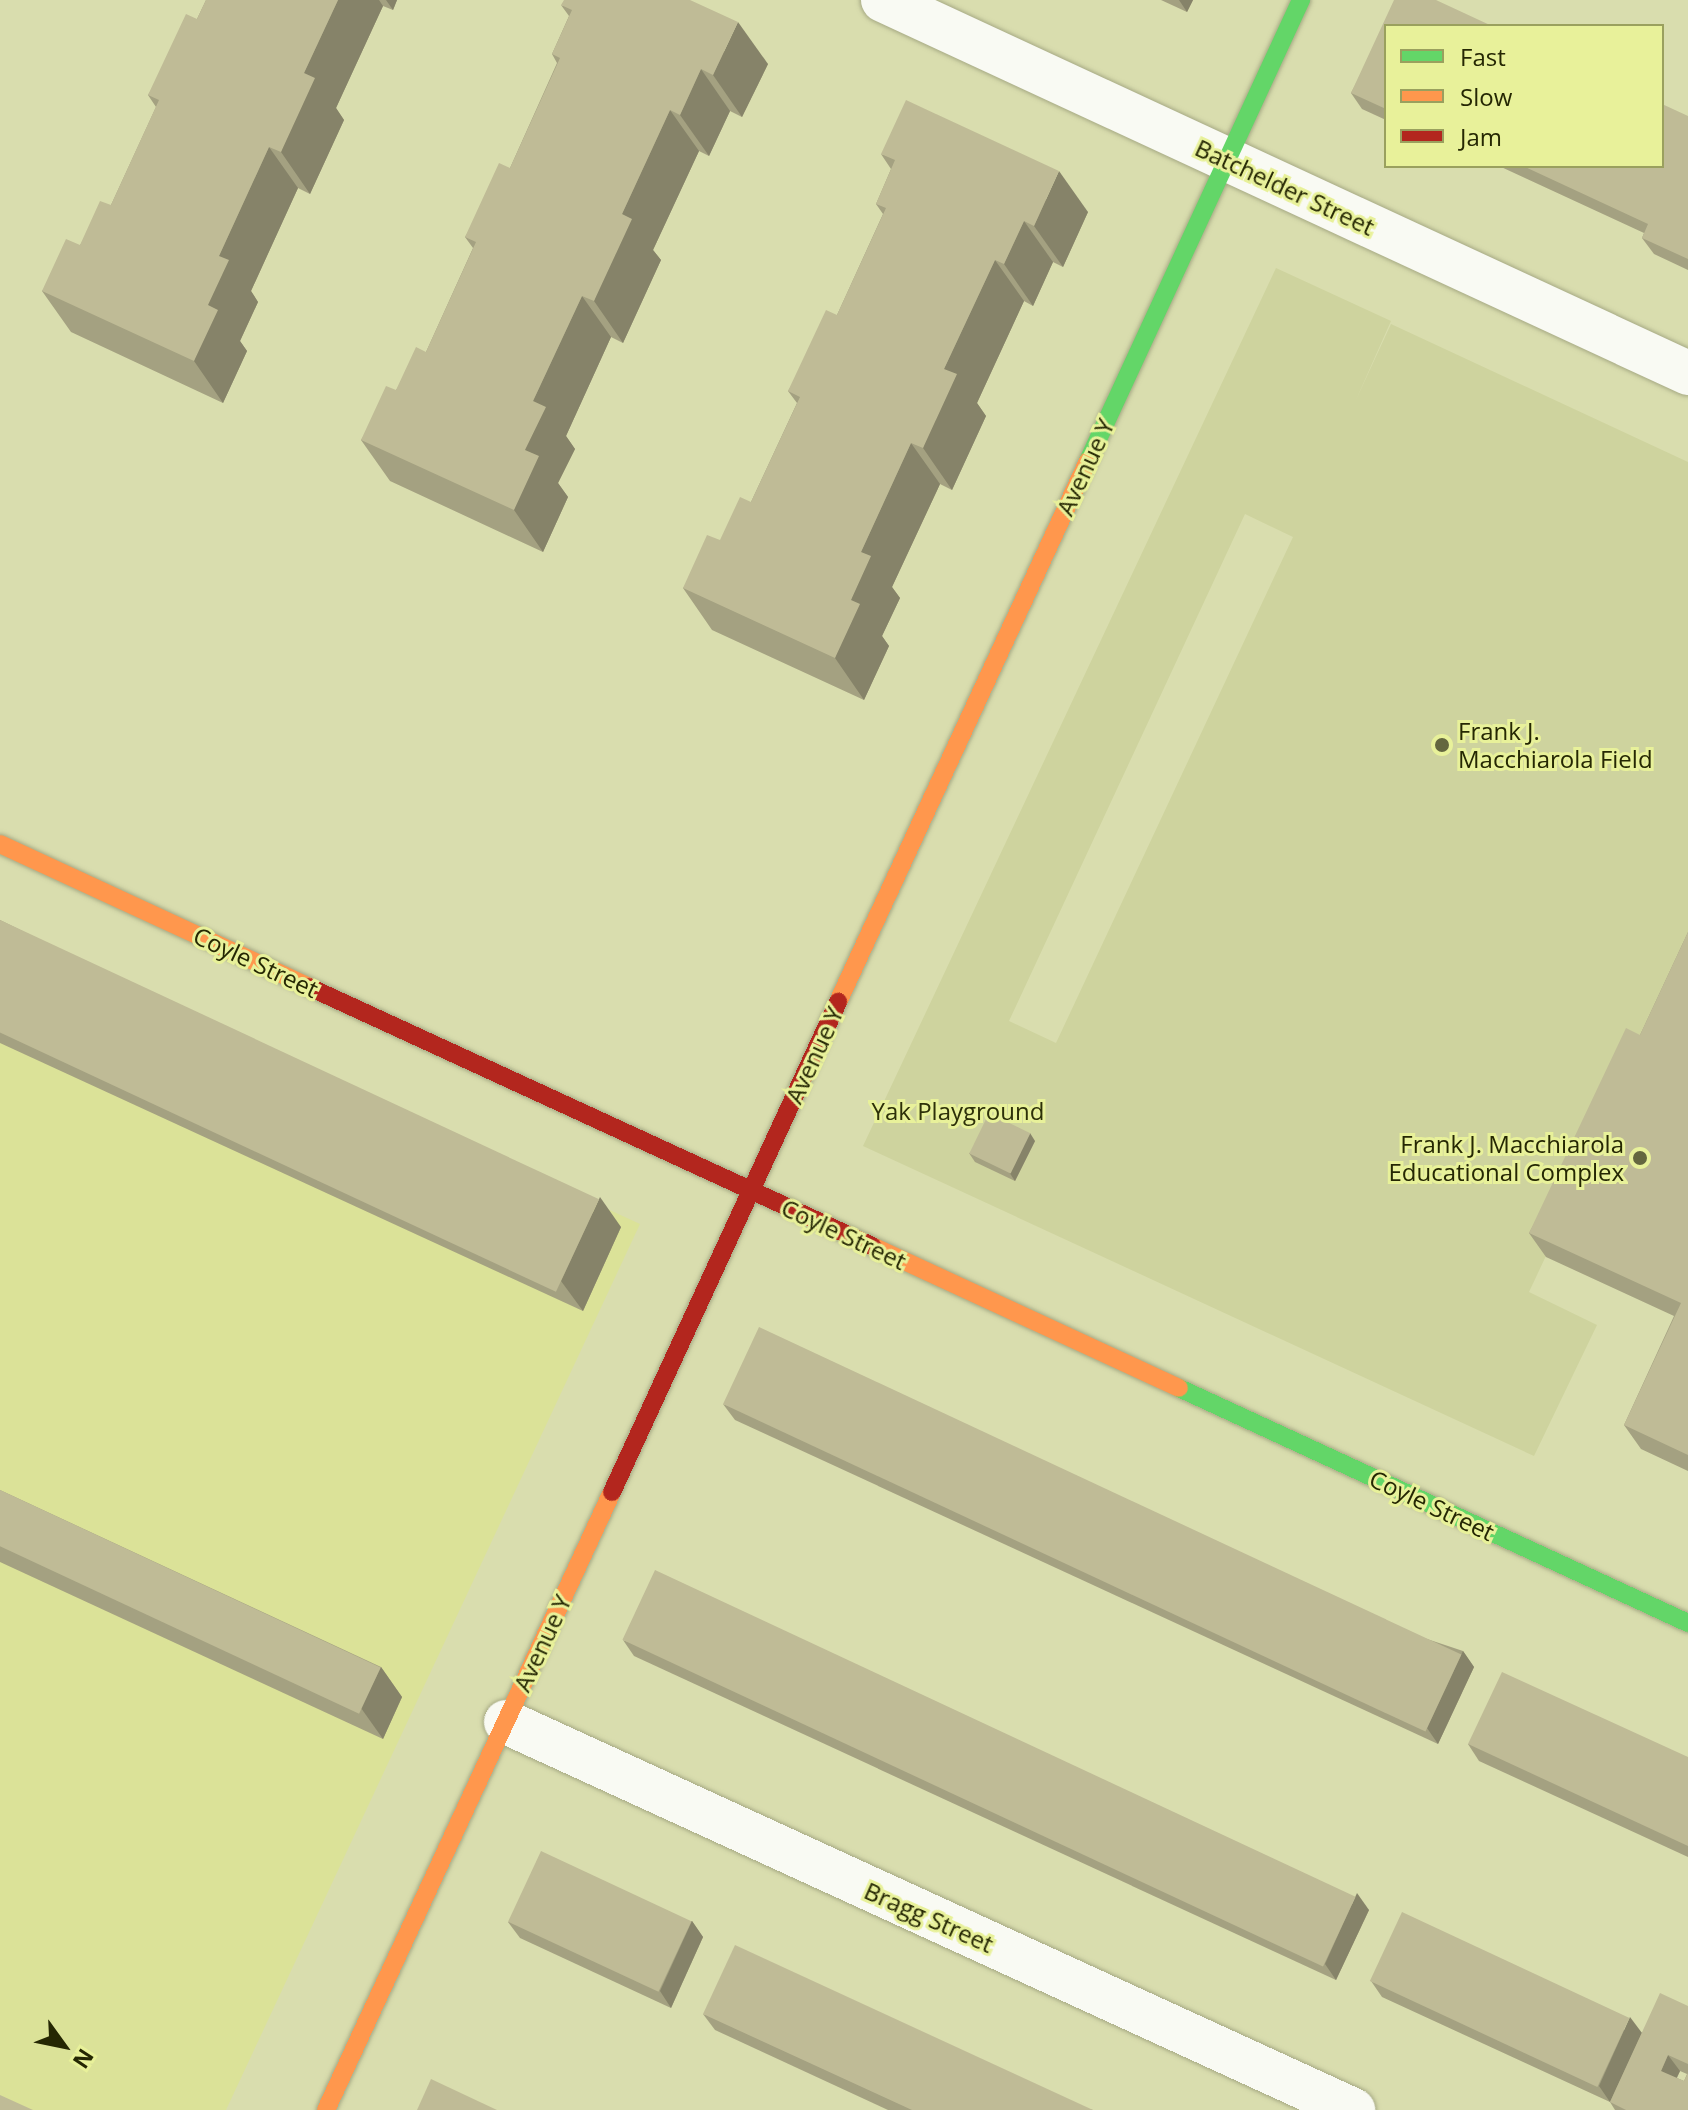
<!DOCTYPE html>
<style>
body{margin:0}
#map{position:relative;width:1688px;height:2110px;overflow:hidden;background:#d9ddae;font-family:"Open Sans",sans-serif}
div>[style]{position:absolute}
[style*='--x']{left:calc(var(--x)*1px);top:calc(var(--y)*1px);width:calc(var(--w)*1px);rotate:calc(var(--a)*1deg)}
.built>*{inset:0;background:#dbe298}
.green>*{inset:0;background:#ced39e}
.roads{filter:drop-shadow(0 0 2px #a6a984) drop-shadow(0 0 2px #a6a984)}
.street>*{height:44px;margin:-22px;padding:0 22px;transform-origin:22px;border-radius:22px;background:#f9faf3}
.fast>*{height:18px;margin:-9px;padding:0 9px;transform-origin:9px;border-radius:9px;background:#63d668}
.slow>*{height:18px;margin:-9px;padding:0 9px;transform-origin:9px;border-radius:9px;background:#ff974d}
.jam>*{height:18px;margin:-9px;padding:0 9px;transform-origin:9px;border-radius:9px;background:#b3261e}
.wall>*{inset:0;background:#a4a181}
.shaded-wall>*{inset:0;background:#868369}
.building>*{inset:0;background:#bfbb96;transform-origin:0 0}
.dots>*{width:22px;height:22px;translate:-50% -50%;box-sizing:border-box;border:4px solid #e8f19a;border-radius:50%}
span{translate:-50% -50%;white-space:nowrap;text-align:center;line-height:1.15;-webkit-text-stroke:6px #e8f19a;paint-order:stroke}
.street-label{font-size:24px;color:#252703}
.poi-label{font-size:24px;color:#252703}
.left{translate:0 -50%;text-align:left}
.right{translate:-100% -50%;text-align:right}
.park-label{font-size:24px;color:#2d3009}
.legend{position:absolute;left:1384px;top:24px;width:280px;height:144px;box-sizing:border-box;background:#e8f19a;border:2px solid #9aa05e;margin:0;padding:10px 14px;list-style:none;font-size:24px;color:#252703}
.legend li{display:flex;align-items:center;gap:16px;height:40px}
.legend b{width:40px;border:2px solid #9aa05e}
.north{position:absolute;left:24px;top:2006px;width:80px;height:80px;-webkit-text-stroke:6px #e8f19a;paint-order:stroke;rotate:123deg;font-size:22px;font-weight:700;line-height:32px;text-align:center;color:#252703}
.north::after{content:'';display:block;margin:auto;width:28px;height:36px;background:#252703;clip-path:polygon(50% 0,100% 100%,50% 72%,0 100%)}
</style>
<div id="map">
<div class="built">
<div style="clip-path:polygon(0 929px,640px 1224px,226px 2110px,0 2110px)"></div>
</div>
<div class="green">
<div style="clip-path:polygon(evenodd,1276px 268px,1391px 321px,1355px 402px,1391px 324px,1688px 462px,1688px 954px,1529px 1292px,1597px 1325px,1534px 1456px,863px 1146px,1276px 268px,1245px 514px,1293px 537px,1056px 1043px,1009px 1021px,1245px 514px)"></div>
</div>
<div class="roads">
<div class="street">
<div style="--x:883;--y:0;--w:887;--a:24.86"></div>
<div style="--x:506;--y:1722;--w:932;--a:24.61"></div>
</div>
<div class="fast">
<div style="--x:1088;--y:461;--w:508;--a:-65.2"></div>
<div style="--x:1179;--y:1388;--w:561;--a:24.78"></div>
</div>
<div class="slow">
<div style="--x:0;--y:844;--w:340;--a:24.8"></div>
<div style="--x:838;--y:1002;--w:596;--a:-65.2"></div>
<div style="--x:872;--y:1246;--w:338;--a:24.8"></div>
<div style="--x:326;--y:2110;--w:681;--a:-65.17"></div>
</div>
<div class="jam">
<div style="--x:309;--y:987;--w:620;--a:24.7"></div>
<div style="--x:612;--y:1492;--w:540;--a:-65.24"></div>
</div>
</div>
<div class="wall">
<div style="clip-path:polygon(206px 0,397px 0,393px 10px,383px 6px,336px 108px,344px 120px,310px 194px,298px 188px,251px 291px,258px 302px,240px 341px,247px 351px,223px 403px,71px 332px,42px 291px,80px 245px,111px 205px,156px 107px,148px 95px,197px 19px)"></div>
<div style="clip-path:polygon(1161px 0,1193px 0,1187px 12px)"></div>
<div style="clip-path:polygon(561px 5px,768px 64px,742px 117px,730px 111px,709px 156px,699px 151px,653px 250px,661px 260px,623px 343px,611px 337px,566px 436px,575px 449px,558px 483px,568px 497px,543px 552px,390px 481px,361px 440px,396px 390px,426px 352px,473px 248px,465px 237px,510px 168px,557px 63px,552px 54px,569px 16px)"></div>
<div style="clip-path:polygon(1386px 26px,1386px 120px,1362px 109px,1351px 93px)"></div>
<div style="clip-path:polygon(1688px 116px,1688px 270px,1654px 254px,1642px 238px,1644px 233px,1499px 166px,1662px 166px)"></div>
<div style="clip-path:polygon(881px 154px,1088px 212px,1063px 267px,1053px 262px,1033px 306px,1024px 301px,977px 403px,986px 416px,952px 490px,940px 484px,892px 587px,900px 598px,882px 636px,889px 646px,864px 700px,712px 630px,683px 588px,751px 502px,797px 403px,788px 391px,837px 315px,883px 214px,876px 204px,891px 169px)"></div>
<div style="clip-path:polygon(0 920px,621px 1227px,583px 1311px,0 1043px)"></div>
<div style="clip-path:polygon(1688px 932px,1688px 1471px,1641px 1449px,1624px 1425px,1674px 1316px,1546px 1257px,1529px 1233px,1640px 1035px)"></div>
<div style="clip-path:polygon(1035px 1141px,1015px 1181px,975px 1162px,969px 1153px)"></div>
<div style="clip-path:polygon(723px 1404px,1463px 1651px,1474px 1667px,1438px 1744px,735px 1420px)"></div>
<div style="clip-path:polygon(0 1490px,381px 1667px,402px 1697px,383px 1739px,0 1562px)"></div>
<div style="clip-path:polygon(623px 1640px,1369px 1910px,1336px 1980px,634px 1656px)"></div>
<div style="clip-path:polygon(1468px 1744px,1688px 1757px,1688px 1857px,1479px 1761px)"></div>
<div style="clip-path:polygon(692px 1921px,703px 1937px,671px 2008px,520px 1938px,508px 1922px)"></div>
<div style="clip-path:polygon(evenodd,1371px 1981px,1641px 2033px,1688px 2006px,1688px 2110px,1615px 2110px,1610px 2102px,1382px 1997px,1371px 1981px,1680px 2071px,1687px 2074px,1684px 2081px,1677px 2078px,1680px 2071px)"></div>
<div style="clip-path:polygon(703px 2014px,1093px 2110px,888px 2110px,715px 2030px)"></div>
</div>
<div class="shaded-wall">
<div style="clip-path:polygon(338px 0,379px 0,383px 6px,336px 108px,344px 120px,310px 194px,281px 152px,304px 73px)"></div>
<div style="clip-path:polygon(386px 0,397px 0,393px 10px)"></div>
<div style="clip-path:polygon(1179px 0,1193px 0,1187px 12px)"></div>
<div style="clip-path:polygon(738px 22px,768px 64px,742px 117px,713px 75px)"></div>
<div style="clip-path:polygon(701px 69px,730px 111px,709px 156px,680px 115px)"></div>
<div style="clip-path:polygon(670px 110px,699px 151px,653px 250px,661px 260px,623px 343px,594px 301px,622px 214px)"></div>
<div style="clip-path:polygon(269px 147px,298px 188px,251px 291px,258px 302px,240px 341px,247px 351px,223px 403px,194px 361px,219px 256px)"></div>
<div style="clip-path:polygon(1059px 171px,1088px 212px,1063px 267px,1034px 226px)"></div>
<div style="clip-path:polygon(1024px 221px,1053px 262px,1033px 306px,1004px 264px)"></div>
<div style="clip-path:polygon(995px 260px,1024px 301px,977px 403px,986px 416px,952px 490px,923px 448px,944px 369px)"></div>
<div style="clip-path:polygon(582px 296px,611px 337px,566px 436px,575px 449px,558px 483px,568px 497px,543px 552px,514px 510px,533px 401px)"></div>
<div style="clip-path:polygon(911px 443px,940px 484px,892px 587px,900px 598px,882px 636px,889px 646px,864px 700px,835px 658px,851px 600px,861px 552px)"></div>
<div style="clip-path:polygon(1030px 1133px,1035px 1141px,1015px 1181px,1009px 1172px)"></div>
<div style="clip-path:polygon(600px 1197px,621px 1227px,583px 1311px,561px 1281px)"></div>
<div style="clip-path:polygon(1463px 1651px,1474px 1667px,1438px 1744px,1427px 1728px)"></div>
<div style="clip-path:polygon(381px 1667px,402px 1697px,383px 1739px,361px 1708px)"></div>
<div style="clip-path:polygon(1357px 1893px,1369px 1910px,1336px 1980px,1325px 1964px)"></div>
<div style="clip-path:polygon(692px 1921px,703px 1937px,671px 2008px,660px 1991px)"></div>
<div style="clip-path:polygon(1630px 2017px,1642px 2033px,1610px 2102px,1599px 2086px)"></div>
<div style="clip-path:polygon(1668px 2055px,1680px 2071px,1672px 2087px,1661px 2071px)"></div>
</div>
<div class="building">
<div style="clip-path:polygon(206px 0,338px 0,304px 73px,315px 78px,281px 152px,269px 147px,219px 256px,229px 260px,208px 305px,218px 310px,194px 361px,42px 291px,66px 239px,80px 245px,100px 201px,111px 205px,159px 100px,148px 95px,186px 14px,197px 19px)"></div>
<div style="clip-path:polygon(564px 0,690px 0,738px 22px,713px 75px,701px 69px,680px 115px,670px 110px,622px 214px,632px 219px,594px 301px,582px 296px,533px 401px,546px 407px,525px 450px,539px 456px,514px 510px,361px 440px,386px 386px,396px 390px,416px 347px,426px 352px,476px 242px,465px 237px,499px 163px,510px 168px,560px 58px,552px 54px,572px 10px,561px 5px)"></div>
<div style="clip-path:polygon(1394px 0,1436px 0,1492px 26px,1386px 26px,1386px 109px,1351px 93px)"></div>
<div style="clip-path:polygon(906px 100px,1059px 171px,1034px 226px,1024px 221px,1004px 264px,995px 260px,944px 369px,957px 374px,923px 448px,911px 443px,861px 552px,871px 556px,851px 600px,860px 604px,835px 658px,683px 588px,707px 535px,720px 540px,740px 497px,751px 502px,800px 397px,788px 391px,826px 310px,837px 315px,886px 208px,876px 204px,895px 160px,881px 154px)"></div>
<div style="clip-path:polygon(1662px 104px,1688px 116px,1688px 259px,1642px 238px,1648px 224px,1523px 166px,1662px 166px)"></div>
<div style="left:0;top:920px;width:661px;height:102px;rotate:25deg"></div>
<div style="clip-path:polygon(1688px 932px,1688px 1455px,1624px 1425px,1681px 1303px,1529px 1233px,1626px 1028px,1640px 1035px)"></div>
<div style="left:989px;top:1113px;width:46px;height:45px;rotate:26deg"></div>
<div style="left:759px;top:1327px;width:775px;height:85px;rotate:25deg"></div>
<div style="left:0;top:1490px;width:420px;height:51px;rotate:25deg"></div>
<div style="left:655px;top:1570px;width:773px;height:77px;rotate:25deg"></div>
<div style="clip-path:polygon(1502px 1672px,1688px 1757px,1688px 1846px,1468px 1744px)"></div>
<div style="left:541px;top:1851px;width:166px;height:78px;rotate:25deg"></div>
<div style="left:1402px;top:1912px;width:251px;height:76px;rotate:25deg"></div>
<div style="clip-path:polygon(735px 1945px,1093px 2110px,912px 2110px,703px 2014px)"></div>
<div style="clip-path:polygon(1660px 1993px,1688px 2006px,1688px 2064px,1668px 2055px,1661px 2071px,1684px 2081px,1688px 2073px,1688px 2110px,1626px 2110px,1610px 2102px)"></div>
<div style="clip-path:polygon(431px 2079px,497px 2110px,417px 2110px)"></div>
<div style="clip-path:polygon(0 2095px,33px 2110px,0 2110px)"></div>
</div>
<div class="dots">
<div style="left:1442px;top:745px;background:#64673f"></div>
<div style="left:1640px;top:1158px;background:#64673f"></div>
</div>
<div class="street-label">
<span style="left:1285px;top:187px;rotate:25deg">Batchelder Street</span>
<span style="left:1085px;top:467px;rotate:-65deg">Avenue Y</span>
<span style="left:256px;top:962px;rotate:25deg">Coyle Street</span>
<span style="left:814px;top:1055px;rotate:-65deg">Avenue Y</span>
<span style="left:844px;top:1234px;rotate:25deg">Coyle Street</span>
<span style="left:1432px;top:1505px;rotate:25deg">Coyle Street</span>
<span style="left:542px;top:1643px;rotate:-65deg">Avenue Y</span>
<span style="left:929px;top:1917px;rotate:24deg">Bragg Street</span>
</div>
<div class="poi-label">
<span class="left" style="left:1458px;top:745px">Frank J.<br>Macchiarola Field</span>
<span class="right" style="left:1624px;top:1158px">Frank J. Macchiarola<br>Educational Complex</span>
</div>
<div class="park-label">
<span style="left:958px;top:1111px">Yak Playground</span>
</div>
<ul class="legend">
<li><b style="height:10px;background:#63d668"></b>Fast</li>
<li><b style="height:10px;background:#ff974d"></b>Slow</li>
<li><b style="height:10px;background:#b3261e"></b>Jam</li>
</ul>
<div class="north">N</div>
</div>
